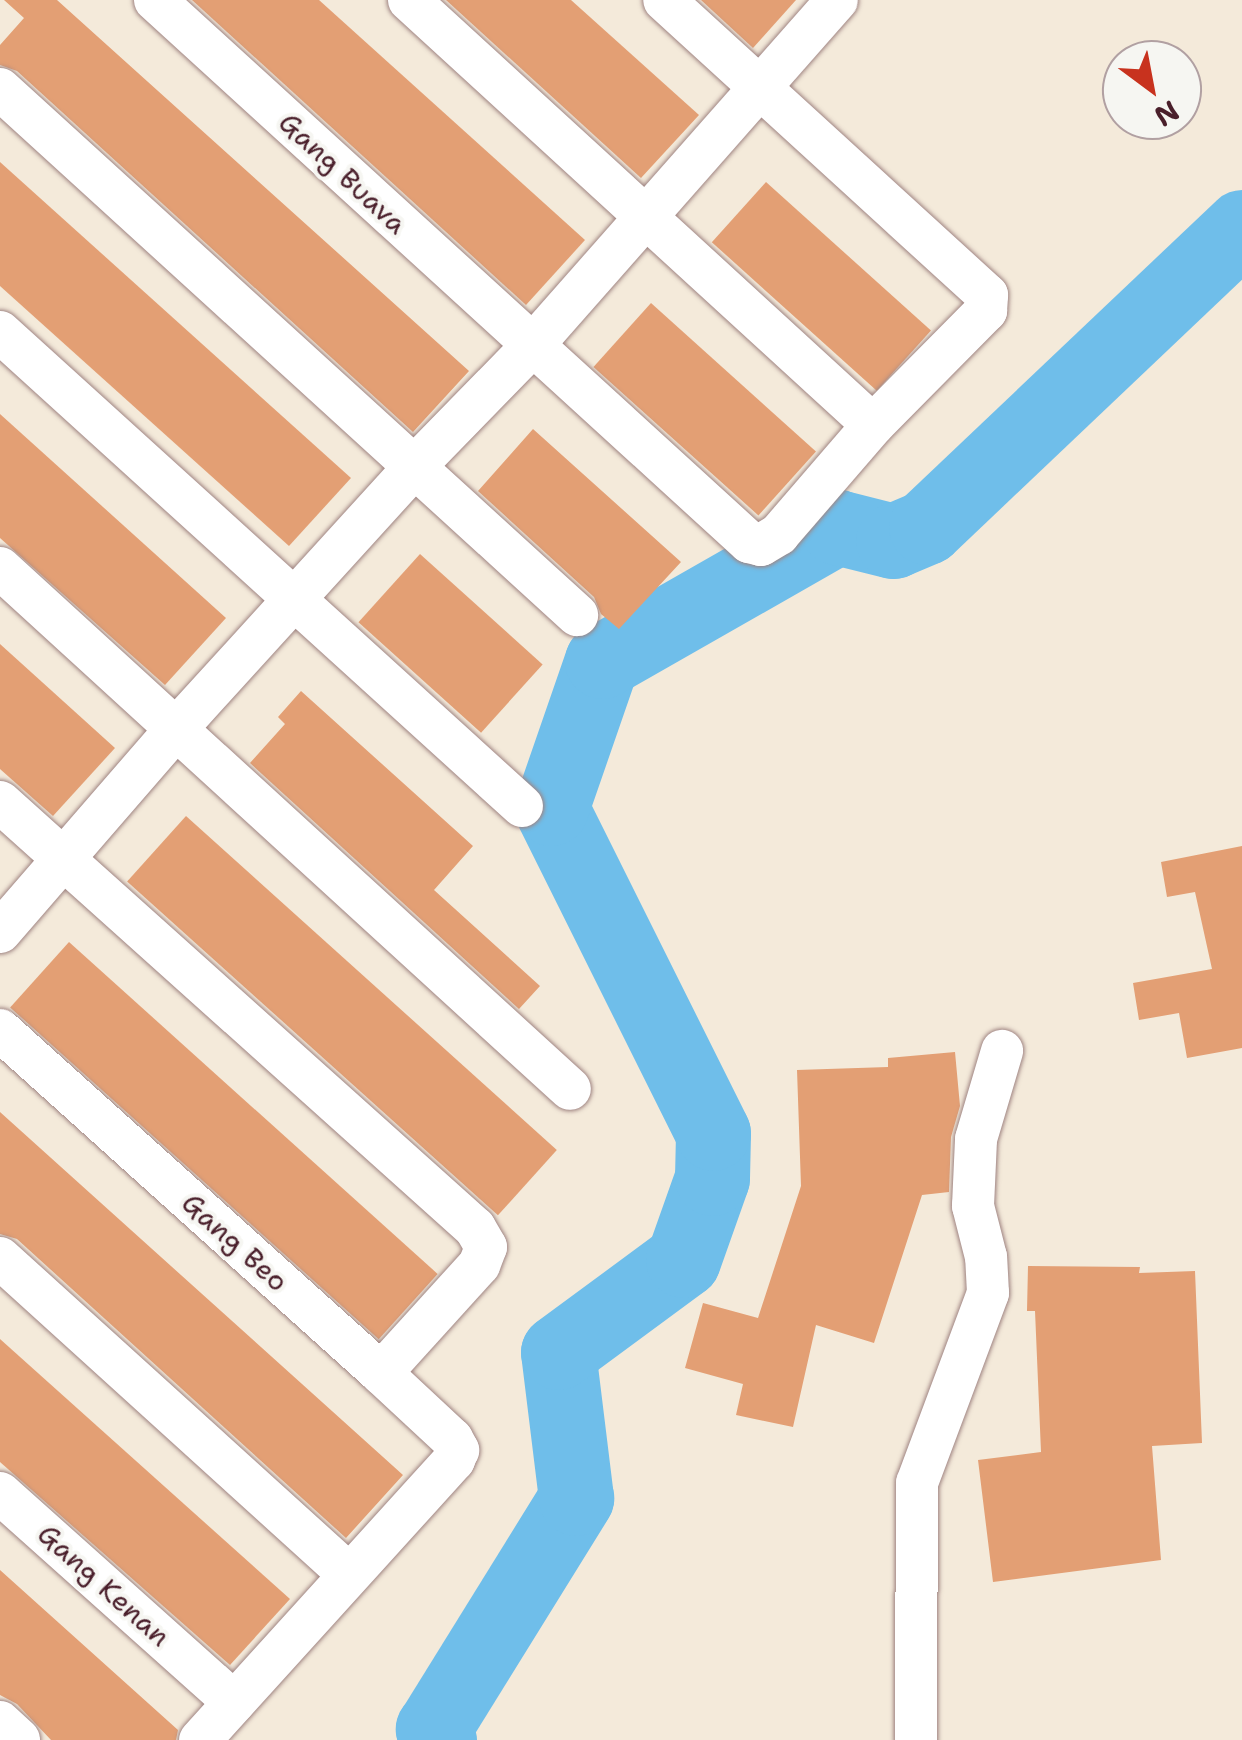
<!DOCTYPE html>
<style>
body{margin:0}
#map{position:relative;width:1242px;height:1740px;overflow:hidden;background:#f4eada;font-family:"Shantell Sans",sans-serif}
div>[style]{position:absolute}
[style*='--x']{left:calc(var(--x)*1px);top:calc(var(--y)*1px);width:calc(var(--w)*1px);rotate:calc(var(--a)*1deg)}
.river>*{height:75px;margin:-37.5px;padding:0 37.5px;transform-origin:37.5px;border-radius:37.5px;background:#6fbeea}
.building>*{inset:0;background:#e39f74;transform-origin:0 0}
.roads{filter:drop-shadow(0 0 2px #9f8482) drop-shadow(0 0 2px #9f8482)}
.street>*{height:42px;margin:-21px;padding:0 21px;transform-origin:21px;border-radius:21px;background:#fff}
span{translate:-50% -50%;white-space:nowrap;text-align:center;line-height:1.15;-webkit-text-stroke:8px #f6f6f2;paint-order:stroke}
.street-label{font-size:28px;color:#4a1f2b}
.north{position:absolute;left:1102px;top:40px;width:100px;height:100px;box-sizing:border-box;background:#f6f6f2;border:2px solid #b1a0a2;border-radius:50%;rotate:148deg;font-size:28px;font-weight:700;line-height:40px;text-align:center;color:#4a1f2b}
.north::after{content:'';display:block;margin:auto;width:35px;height:45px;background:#c8321e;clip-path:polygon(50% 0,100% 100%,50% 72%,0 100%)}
</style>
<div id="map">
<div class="river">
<div style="--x:439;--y:1740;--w:13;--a:-119"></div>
<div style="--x:433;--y:1729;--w:272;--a:-58.2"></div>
<div style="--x:576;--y:1498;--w:147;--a:-97"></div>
<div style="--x:558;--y:1352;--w:155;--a:-36.4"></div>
<div style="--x:683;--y:1260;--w:87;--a:-70.5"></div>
<div style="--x:712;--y:1178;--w:45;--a:-88.7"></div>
<div style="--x:713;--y:1133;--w:363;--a:-116.5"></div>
<div style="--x:551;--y:808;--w:156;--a:-70.9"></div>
<div style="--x:602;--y:661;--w:271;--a:-29.7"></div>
<div style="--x:837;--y:527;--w:58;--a:14"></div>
<div style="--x:893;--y:541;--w:36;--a:-23"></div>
<div style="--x:926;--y:527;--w:436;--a:-43.5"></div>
</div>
<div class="building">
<div style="clip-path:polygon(4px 0,57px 0,469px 371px,413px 432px,17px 71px,0 65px,0 45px,24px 18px)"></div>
<div style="clip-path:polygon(192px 0,319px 0,585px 240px,526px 305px)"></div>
<div style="clip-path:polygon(446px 0,571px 0,699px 115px,641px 178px)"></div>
<div style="clip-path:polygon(701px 0,796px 0,753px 48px)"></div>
<div style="clip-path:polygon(0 162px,351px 478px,289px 546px,0 286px)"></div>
<div style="left:766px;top:182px;width:222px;height:81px;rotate:42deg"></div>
<div style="left:651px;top:303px;width:222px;height:86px;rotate:42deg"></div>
<div style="clip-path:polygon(0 414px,226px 618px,165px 685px,0 538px)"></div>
<div style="clip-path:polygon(533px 429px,681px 562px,619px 629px,601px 614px,594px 597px,478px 491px)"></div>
<div style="left:420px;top:554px;width:165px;height:92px;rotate:42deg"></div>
<div style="clip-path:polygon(0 644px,115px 748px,53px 816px,0 769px)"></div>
<div style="clip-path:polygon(301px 691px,473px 846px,434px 890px,540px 986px,519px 1009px,250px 763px,285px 724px,278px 717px)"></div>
<div style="left:186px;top:816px;width:499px;height:88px;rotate:42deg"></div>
<div style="clip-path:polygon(1242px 846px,1242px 1048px,1187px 1058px,1179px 1013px,1139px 1020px,1133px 983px,1212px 969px,1195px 892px,1167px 897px,1161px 862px)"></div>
<div style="left:69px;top:942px;width:496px;height:88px;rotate:42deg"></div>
<div style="clip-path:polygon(955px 1052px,960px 1106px,951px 1137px,949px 1192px,922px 1195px,874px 1343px,816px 1325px,793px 1427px,736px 1415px,743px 1384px,685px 1368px,703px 1303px,758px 1318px,801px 1186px,797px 1070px,888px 1067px,888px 1058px)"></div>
<div style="clip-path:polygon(0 1112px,403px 1475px,346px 1538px,17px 1239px,0 1234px)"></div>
<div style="clip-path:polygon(1028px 1266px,1140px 1267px,1139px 1273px,1195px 1271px,1202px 1443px,1152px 1446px,1161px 1560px,993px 1582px,978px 1460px,1041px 1452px,1035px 1311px,1027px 1311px)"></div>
<div style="clip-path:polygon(0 1339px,290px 1599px,230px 1665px,0 1462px)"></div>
<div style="clip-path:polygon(0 1570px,178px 1730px,176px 1740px,51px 1740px,17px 1704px,0 1695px)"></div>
</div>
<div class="roads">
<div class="street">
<div style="--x:155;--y:0;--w:804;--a:42.38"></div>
<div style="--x:749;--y:542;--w:12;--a:14"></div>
<div style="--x:761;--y:545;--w:21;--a:-31"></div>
<div style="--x:779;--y:534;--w:144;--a:-49.2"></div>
<div style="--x:873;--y:425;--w:161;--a:-45.3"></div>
<div style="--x:986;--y:311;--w:16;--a:-86"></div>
<div style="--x:987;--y:295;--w:437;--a:-137.6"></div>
<div style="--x:409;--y:0;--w:629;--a:42.49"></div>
<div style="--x:0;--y:89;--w:781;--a:42.35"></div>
<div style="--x:0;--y:332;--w:705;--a:42.24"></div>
<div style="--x:0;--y:568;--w:772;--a:42.43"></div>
<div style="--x:0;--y:802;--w:638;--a:41.89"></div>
<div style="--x:475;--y:1228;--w:22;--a:60"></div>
<div style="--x:486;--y:1247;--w:19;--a:111"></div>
<div style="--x:479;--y:1265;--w:146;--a:132.2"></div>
<div style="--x:0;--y:932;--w:270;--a:-49.1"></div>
<div style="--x:177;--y:728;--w:355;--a:-47.7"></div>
<div style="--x:416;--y:465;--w:166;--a:-45.7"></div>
<div style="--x:532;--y:346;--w:461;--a:-48.6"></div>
<div style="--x:0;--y:1030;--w:513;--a:42"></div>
<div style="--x:381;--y:1373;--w:97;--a:42.9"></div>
<div style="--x:452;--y:1439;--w:13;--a:61"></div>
<div style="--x:458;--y:1450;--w:11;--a:112"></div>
<div style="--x:454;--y:1460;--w:378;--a:132.2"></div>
<div style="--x:0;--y:1258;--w:471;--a:42.2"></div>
<div style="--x:0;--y:1493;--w:314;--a:41.8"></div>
<div style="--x:0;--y:1722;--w:26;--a:43"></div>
<div style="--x:916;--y:1740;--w:257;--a:-89.8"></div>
<div style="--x:917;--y:1483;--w:203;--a:-69.5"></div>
<div style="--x:988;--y:1293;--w:36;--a:-93"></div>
<div style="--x:986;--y:1257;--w:53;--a:-104.3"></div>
<div style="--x:973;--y:1206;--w:67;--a:-87.4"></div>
<div style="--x:976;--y:1139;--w:92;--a:-73.5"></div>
</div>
</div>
<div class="street-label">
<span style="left:343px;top:173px;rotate:43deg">Gang Buava</span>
<span style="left:235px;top:1242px;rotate:42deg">Gang Beo</span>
<span style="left:104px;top:1585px;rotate:42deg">Gang Kenan</span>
</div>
<div class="north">N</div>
</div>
